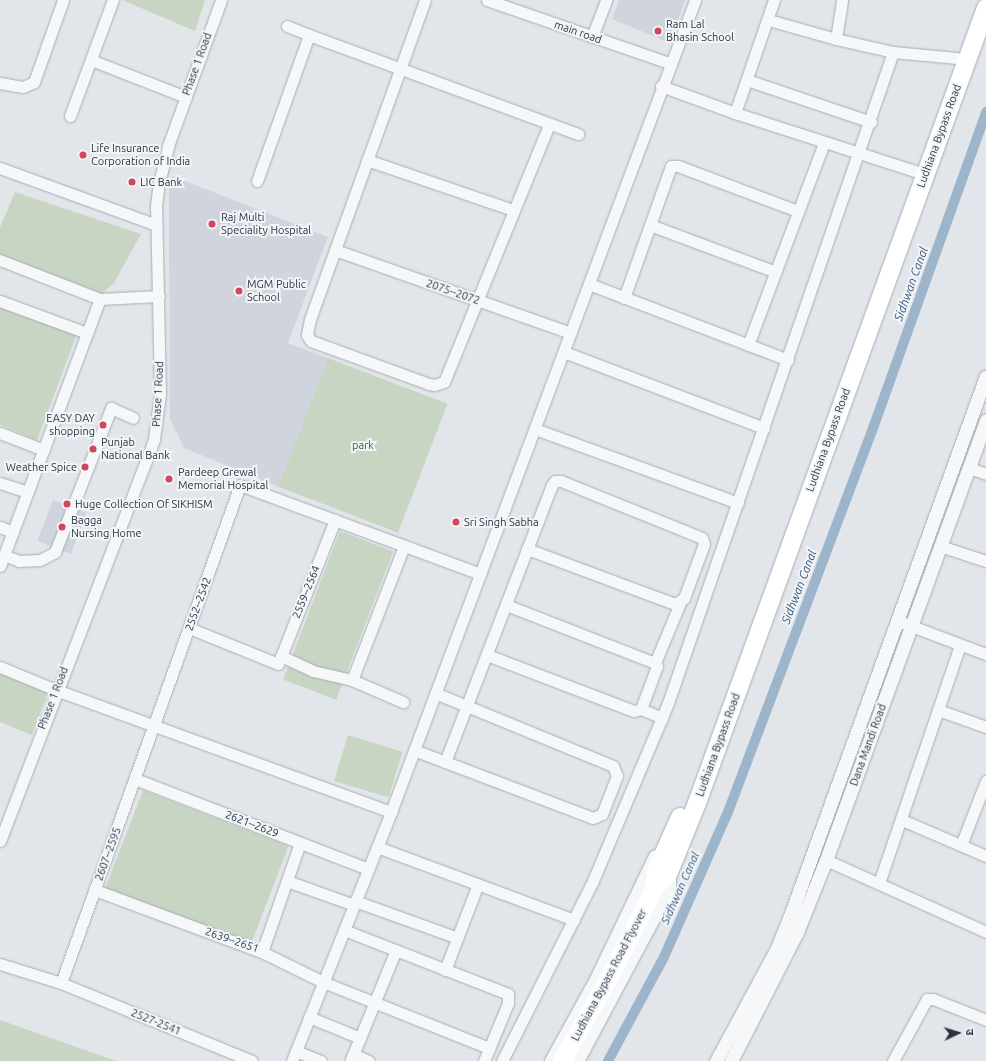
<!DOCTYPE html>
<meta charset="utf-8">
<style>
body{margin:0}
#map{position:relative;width:986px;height:1061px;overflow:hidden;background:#e2e6eb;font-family:Ubuntu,"Noto Sans Devanagari",sans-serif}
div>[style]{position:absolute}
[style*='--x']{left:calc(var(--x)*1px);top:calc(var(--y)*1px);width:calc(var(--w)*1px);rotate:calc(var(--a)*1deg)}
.built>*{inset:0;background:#d0d5dd;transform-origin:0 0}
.green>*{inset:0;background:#c8d5c3;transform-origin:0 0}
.canal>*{height:10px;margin:-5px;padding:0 5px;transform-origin:5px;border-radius:5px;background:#9db5cb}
.roads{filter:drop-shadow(0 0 1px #a7adb5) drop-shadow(0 0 1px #a7adb5)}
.minor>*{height:11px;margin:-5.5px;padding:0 5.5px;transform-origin:5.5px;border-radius:5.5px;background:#f5f7f9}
.tertiary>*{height:13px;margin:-6.5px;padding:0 6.5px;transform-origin:6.5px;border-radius:6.5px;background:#f5f7f9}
.trunk>*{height:18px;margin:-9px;padding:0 9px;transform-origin:9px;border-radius:9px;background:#fff}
.dots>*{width:11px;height:11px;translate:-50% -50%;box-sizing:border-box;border:2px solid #f2f5f8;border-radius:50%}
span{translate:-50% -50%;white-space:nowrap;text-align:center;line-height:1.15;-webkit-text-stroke:4px #f2f5f8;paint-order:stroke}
.poi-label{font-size:11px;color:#2a3443}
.left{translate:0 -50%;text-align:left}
.right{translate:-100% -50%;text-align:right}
.street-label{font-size:11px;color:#2a3443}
.park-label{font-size:11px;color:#405f37}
.water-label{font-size:12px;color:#335478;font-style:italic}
.north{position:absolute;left:938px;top:1013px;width:40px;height:40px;-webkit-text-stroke:3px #f2f5f8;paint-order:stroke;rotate:86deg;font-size:11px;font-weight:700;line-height:16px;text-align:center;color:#2a3443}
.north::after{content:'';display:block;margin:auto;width:14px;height:18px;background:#2a3443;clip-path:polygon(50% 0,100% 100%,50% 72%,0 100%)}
</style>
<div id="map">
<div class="built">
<div style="clip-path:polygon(619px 0,685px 0,670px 43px,612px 19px)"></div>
<div style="clip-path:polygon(172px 176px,328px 237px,288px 343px,328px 358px,279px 487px,184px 448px,170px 419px,169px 239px,169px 191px)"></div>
<div style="left:53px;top:500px;width:36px;height:44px;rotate:21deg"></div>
</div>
<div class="green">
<div style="clip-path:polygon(122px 0,205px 0,195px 31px)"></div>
<div style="clip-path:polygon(15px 192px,141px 234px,114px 283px,97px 298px,0 260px,0 227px)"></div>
<div style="clip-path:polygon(0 306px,77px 334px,37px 440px,0 425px)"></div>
<div style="left:328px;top:358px;width:128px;height:138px;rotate:21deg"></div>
<div style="left:340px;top:531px;width:57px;height:159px;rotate:21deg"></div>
<div style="clip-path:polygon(0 672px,49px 690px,32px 735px,0 722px)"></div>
<div style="left:348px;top:735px;width:57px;height:48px;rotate:17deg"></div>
<div style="left:143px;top:790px;width:156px;height:106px;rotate:21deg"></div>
<div style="clip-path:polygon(0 1020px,116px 1061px,0 1061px)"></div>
</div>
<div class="canal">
<div style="--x:608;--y:1061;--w:118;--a:-61.7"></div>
<div style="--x:664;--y:957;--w:158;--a:-66.2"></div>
<div style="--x:728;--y:812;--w:407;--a:-69.3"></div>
<div style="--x:872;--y:431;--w:339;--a:-70.3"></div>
</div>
<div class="roads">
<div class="minor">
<div style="--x:425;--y:0;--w:339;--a:109.8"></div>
<div style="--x:310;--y:319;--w:16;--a:101"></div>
<div style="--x:307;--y:335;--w:7;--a:56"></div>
<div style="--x:311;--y:341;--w:126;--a:20"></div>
<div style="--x:429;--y:384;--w:5;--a:11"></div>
<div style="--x:434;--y:385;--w:10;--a:-17"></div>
<div style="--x:444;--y:382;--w:278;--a:-67.8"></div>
<div style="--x:487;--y:0;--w:193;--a:19.1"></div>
<div style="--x:287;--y:26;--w:24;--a:22"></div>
<div style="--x:592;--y:37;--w:40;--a:-69"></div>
<div style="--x:836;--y:39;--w:39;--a:-81"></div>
<div style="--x:893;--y:52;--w:64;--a:5.4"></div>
<div style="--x:91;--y:60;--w:102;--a:21.3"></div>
<div style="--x:747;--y:80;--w:131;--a:18.7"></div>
<div style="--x:0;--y:83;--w:23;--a:10"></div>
<div style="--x:23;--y:87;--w:12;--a:-24"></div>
<div style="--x:34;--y:82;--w:87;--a:-70.5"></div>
<div style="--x:661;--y:86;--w:79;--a:20"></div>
<div style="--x:735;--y:113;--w:189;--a:17.9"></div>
<div style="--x:735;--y:113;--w:120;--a:-71"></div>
<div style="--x:70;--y:116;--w:124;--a:-69.7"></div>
<div style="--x:367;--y:160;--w:154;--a:18.9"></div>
<div style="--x:0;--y:168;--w:167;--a:20"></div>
<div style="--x:257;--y:181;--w:155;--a:-70.4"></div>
<div style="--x:309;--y:35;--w:287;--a:20.2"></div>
<div style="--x:650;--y:225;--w:134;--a:20.5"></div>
<div style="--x:335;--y:250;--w:250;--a:19.4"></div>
<div style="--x:0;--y:260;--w:107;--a:21.3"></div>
<div style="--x:589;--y:284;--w:213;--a:20.9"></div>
<div style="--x:624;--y:298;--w:140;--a:-70.4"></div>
<div style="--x:671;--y:166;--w:7;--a:0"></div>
<div style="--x:678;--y:166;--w:128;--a:20.6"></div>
<div style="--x:0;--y:301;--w:93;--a:20.2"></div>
<div style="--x:748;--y:345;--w:216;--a:-69.4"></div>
<div style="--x:564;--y:352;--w:214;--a:20.8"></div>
<div style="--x:535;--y:429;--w:216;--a:20"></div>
<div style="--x:0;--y:433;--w:47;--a:21.1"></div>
<div style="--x:969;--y:468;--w:18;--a:19"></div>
<div style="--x:0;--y:483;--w:29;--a:18"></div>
<div style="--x:0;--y:527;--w:14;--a:21"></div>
<div style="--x:940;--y:546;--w:48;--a:18.1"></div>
<div style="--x:4;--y:555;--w:16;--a:22"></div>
<div style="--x:19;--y:561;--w:21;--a:-3"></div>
<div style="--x:40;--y:560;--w:17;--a:-28"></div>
<div style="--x:55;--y:552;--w:155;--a:-68.7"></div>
<div style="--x:111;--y:408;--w:24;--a:24"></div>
<div style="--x:0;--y:566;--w:285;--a:-69.5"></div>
<div style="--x:100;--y:299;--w:59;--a:-2.9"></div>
<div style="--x:898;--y:621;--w:94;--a:20.6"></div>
<div style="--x:189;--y:628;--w:96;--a:22"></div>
<div style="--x:278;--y:664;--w:155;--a:-68.4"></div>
<div style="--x:487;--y:655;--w:157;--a:20.9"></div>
<div style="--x:634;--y:711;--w:7;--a:-16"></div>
<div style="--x:641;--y:709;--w:46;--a:-69.6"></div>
<div style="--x:657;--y:666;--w:4;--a:-124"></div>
<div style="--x:655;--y:663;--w:160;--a:-158.7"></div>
<div style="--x:281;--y:656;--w:35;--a:25"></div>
<div style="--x:313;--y:671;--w:40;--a:13"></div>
<div style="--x:352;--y:680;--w:56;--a:23.3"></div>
<div style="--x:655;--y:663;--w:65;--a:-67.4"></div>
<div style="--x:0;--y:667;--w:61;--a:22.3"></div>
<div style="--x:56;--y:690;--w:357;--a:20"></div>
<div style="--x:391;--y:812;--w:867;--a:-69.47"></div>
<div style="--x:352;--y:680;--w:144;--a:-68.8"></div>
<div style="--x:641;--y:709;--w:23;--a:23"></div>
<div style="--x:938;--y:710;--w:51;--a:19.5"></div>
<div style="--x:414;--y:750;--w:191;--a:20.8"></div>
<div style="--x:593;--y:818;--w:10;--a:-24"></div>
<div style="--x:602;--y:814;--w:41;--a:-68.5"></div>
<div style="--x:617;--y:776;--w:11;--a:-112"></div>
<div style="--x:613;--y:766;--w:192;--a:-157.7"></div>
<div style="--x:445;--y:762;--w:297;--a:-68.9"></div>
<div style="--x:552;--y:485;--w:5;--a:-53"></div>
<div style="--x:555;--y:481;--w:6;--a:0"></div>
<div style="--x:561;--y:481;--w:152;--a:22"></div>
<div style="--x:702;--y:538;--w:6;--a:72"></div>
<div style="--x:704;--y:544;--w:58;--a:110.3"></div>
<div style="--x:684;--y:598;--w:11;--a:146"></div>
<div style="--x:675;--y:604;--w:158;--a:-159.6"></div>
<div style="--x:135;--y:779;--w:250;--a:21.1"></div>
<div style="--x:902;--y:820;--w:91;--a:23.2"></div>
<div style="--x:0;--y:841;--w:430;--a:-69"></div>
<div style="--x:154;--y:439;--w:45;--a:-82.4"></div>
<div style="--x:160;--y:394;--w:188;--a:-91.2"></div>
<div style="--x:156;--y:206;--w:23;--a:-83"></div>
<div style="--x:159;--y:183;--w:38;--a:-76"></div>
<div style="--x:168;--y:146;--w:155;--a:-70"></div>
<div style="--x:961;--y:845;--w:69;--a:-68.7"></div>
<div style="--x:377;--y:847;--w:210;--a:20.3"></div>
<div style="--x:826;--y:860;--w:175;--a:24.2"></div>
<div style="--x:287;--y:881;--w:71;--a:19.7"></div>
<div style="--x:879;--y:883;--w:251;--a:-71.2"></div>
<div style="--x:95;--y:890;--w:178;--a:20.4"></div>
<div style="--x:262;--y:952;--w:115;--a:-70.8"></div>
<div style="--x:355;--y:901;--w:109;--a:19.8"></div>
<div style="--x:344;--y:930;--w:176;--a:21.3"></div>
<div style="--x:508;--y:994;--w:9;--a:90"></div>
<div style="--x:508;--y:1003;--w:63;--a:112.5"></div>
<div style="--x:262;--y:952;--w:68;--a:26.2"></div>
<div style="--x:323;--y:982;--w:179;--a:21.7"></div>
<div style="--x:0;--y:964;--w:64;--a:17.3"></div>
<div style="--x:61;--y:983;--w:206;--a:22.2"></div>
<div style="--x:445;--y:970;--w:92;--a:-69"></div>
<div style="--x:61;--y:983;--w:529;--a:-70.23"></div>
<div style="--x:240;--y:485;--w:256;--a:20.3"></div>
<div style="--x:309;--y:1017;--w:55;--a:22.4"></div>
<div style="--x:360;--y:1038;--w:25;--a:113"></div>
<div style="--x:360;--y:1038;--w:95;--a:-67.8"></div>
<div style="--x:296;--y:1051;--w:27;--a:22"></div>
<div style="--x:353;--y:1054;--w:17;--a:24"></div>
<div style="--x:292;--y:1061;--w:268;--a:-68.3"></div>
<div style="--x:502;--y:1061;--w:199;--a:-63.2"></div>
<div style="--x:592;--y:883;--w:195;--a:-67.1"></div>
<div style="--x:668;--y:703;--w:689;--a:-70.93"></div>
<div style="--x:893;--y:52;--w:58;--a:-167.2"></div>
<div style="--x:836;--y:39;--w:70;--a:-164.2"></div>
<div style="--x:893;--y:1061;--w:71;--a:-61.3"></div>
<div style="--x:927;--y:999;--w:6;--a:0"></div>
<div style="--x:933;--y:999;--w:57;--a:21.6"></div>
</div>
<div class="tertiary">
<div style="--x:551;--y:1061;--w:94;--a:-61.2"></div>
<div style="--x:596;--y:979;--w:136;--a:-64.4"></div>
<div style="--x:577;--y:1061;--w:195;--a:-61.9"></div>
<div style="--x:669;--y:889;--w:17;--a:-90"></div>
<div style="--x:716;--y:1061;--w:128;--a:-61.6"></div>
<div style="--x:777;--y:948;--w:35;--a:-68"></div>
<div style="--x:790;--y:916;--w:574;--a:-70.05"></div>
<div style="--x:731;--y:1061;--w:145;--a:-62.9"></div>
<div style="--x:797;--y:932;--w:78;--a:-68.1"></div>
<div style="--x:826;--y:860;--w:468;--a:-70"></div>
</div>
<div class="trunk">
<div style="--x:654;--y:889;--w:18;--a:-84"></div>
<div style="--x:656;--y:871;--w:59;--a:-66"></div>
<div style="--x:562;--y:1061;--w:97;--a:-60.3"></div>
<div style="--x:610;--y:977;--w:98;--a:-63.4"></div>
<div style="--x:654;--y:889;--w:23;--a:-49"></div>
<div style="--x:669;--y:872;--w:74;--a:-67.9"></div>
<div style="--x:697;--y:803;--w:846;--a:-70.02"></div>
</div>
</div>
<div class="dots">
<div style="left:658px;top:31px;background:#d1465f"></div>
<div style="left:83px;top:155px;background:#d1465f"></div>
<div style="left:132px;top:182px;background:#d1465f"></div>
<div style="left:212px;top:224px;background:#d1465f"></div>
<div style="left:239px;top:291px;background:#d1465f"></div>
<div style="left:103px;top:425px;background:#d1465f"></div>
<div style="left:93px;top:449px;background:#d1465f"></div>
<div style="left:85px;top:467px;background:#d1465f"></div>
<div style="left:169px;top:479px;background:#d1465f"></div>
<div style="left:67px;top:504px;background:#d1465f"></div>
<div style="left:456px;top:522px;background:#d1465f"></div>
<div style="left:62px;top:527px;background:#d1465f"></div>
</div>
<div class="poi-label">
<span class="left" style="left:666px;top:31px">Ram Lal<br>Bhasin School</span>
<span class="left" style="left:91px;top:155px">Life Insurance<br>Corporation of India</span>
<span class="left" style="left:140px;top:182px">LIC Bank</span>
<span class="left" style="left:221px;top:224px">Raj Multi<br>Speciality Hospital</span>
<span class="left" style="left:247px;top:291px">MGM Public<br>School</span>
<span class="right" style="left:95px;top:425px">EASY DAY<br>shopping</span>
<span class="left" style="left:101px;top:449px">Punjab<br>National Bank</span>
<span class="right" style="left:77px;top:467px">Weather Spice</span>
<span class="left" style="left:178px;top:479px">Pardeep Grewal<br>Memorial Hospital</span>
<span class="left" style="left:75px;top:504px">Huge Collection Of SIKHISM</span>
<span class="left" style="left:71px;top:527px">Bagga<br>Nursing Home</span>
<span class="left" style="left:464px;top:522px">Sri Singh Sabha</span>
</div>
<div class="street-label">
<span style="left:578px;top:32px;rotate:19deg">main road</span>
<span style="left:197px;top:64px;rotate:-70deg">Phase 1 Road</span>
<span style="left:939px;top:136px;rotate:-70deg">Ludhiana Bypass Road</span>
<span style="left:453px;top:292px;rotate:19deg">2075--2072</span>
<span style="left:158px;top:394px;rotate:-87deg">Phase 1 Road</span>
<span style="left:828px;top:440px;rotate:-70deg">Ludhiana Bypass Road</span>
<span style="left:306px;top:592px;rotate:-68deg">2559--2564</span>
<span style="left:198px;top:604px;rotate:-70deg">2552--2542</span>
<span style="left:53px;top:698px;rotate:-69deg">Phase 1 Road</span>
<span style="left:718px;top:745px;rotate:-70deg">Ludhiana Bypass Road</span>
<span style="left:868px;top:745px;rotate:-70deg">Dana Mandi Road</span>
<span style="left:252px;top:824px;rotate:21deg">2621--2629</span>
<span style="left:108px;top:854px;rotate:-70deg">2607--2595</span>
<span style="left:232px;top:940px;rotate:19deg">2639--2651</span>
<span style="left:609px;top:975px;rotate:-62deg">Ludhiana Bypass Road Flyover</span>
<span style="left:156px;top:1022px;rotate:22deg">2527-2541</span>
</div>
<div class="park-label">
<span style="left:363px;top:445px">park</span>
</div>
<div class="water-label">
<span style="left:911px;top:284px;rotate:-70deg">Sidhwan Canal</span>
<span style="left:799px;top:587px;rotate:-69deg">Sidhwan Canal</span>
<span style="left:680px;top:888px;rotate:-66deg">Sidhwan Canal</span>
</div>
<div class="north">उ</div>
</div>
